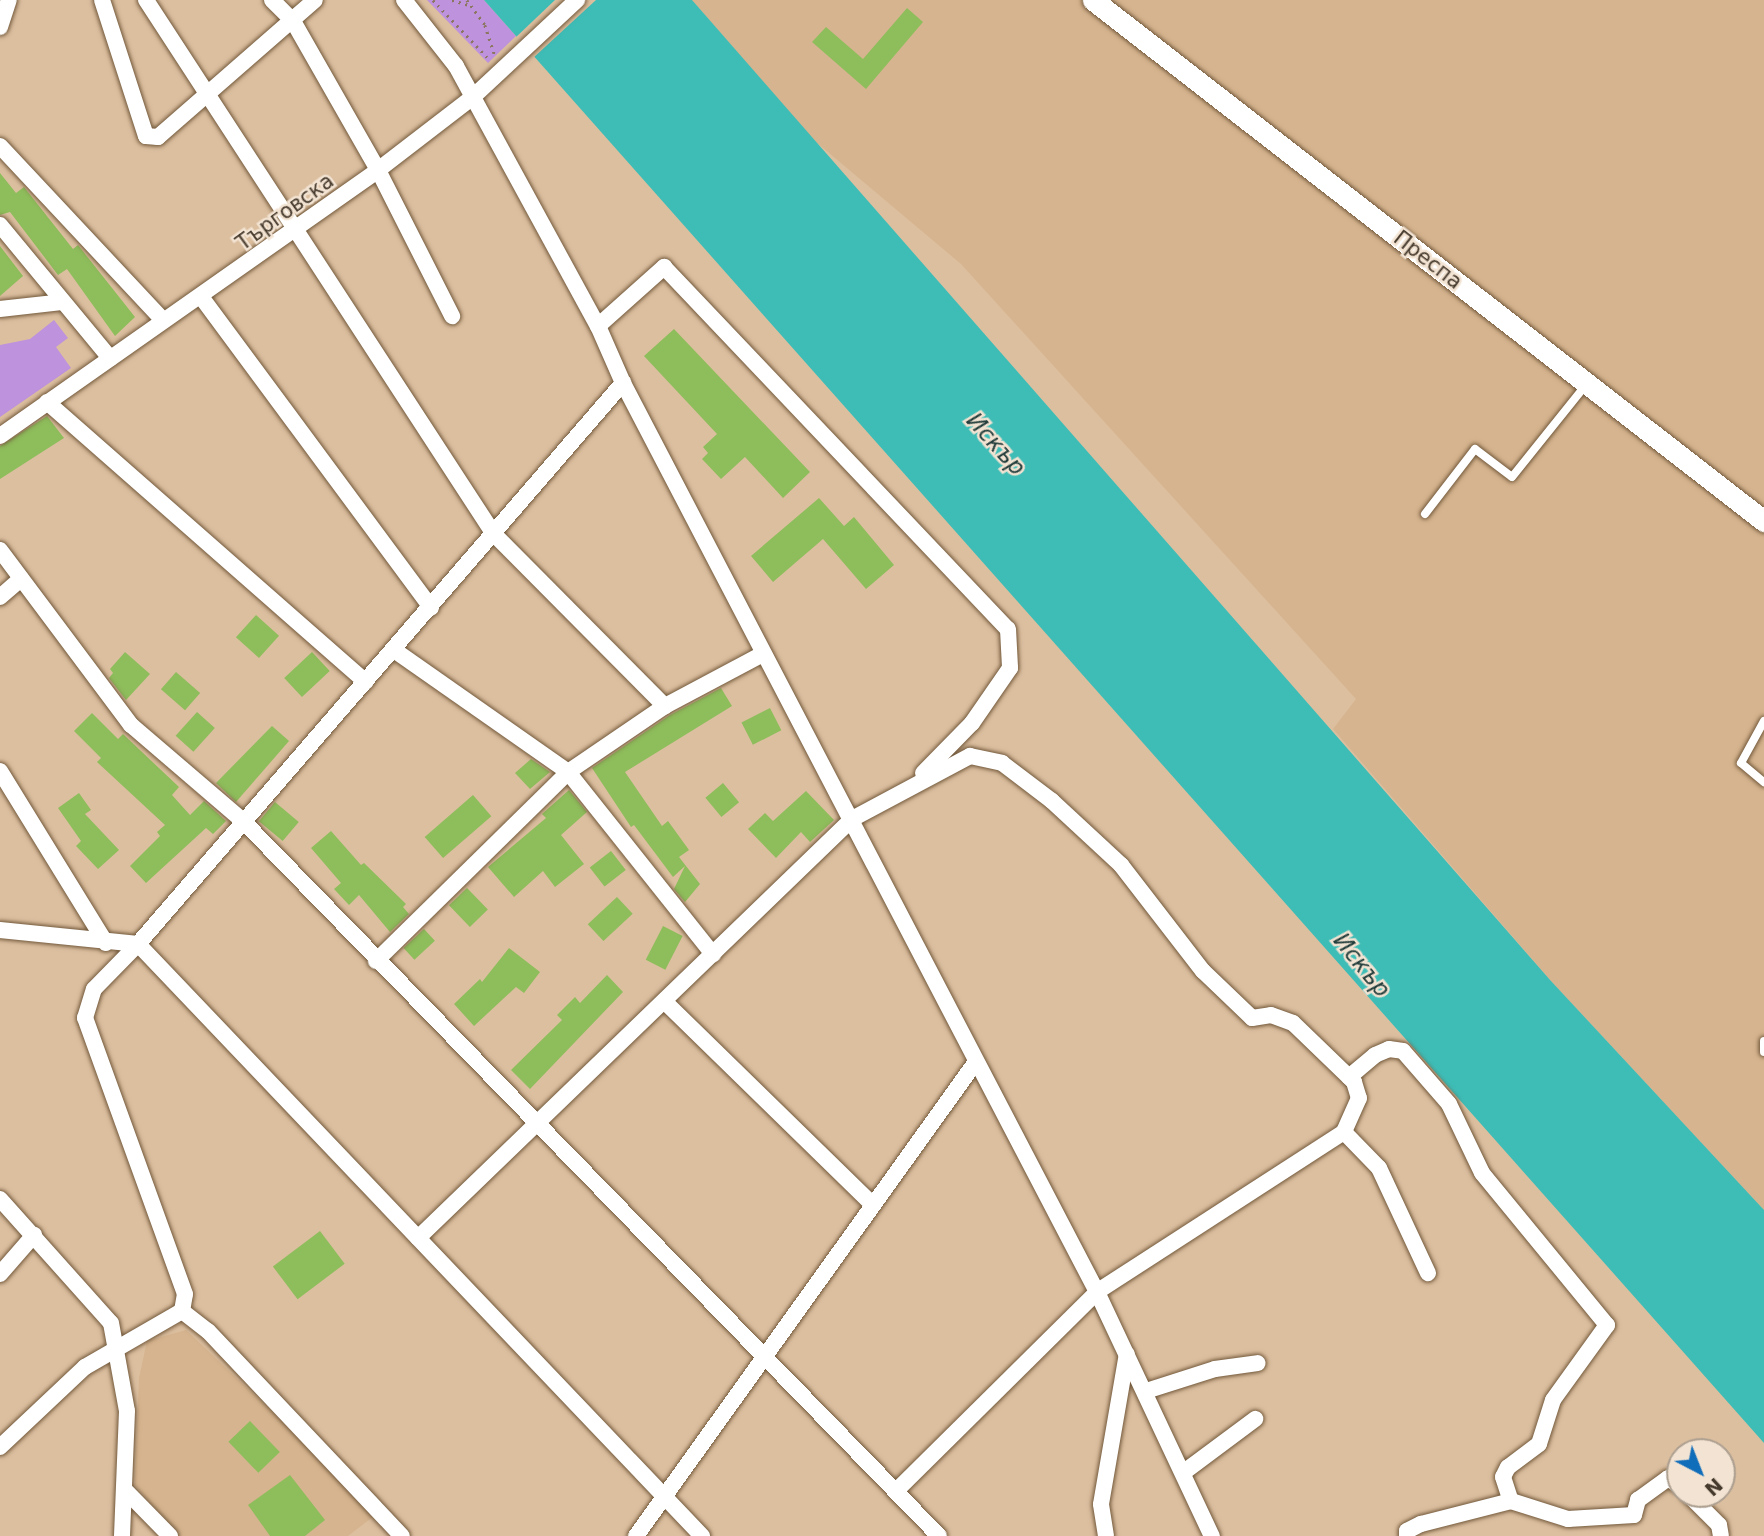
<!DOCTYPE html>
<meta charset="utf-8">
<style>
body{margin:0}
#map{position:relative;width:1764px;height:1536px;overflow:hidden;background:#dcbf9f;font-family:"DejaVu Sans",sans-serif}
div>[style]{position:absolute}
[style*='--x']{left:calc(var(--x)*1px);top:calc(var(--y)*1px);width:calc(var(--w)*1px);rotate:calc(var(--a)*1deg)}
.built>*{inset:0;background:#d6b48f}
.green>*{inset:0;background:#be92dd}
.water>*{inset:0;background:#3ebdb7}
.pier>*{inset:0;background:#dcbf9f}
.building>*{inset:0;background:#8ebd5c;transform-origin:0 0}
.path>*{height:2.5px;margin-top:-1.25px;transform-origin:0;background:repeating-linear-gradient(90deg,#8b7761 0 2px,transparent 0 7px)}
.roads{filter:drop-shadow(0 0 2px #72593b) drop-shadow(0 0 2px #72593b)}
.service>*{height:8px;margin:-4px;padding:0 4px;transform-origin:4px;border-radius:4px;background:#fff}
.minor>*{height:16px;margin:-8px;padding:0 8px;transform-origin:8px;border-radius:8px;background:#fff}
.secondary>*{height:21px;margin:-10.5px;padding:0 10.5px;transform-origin:10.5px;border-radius:10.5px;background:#fff}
span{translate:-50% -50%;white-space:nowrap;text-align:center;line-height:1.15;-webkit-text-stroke:5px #f2e3d2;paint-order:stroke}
.street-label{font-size:21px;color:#463a2d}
.water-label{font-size:23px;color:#233e3c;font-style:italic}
.north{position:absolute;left:1666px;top:1438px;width:70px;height:70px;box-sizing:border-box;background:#f2e3d2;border:2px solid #ad9f90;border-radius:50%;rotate:138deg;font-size:19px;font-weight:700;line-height:28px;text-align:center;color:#463a2d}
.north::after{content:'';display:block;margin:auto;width:24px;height:32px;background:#106dba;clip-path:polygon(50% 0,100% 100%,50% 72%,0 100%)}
</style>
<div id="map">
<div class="built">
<div style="clip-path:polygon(692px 0,1764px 0,1764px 1210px,1551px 981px,1333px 729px,1356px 699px,961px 264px,810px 137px)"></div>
<div style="clip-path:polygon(186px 1330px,378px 1513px,348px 1536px,179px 1536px,135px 1485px,139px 1378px,147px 1341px)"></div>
</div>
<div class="green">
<div style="clip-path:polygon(427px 0,484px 0,516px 36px,488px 63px)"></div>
<div style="clip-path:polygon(54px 320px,68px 338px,56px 347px,71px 368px,0 417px,0 345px,30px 339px)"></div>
</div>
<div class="water">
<div style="clip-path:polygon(484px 0,692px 0,1551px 981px,1764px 1210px,1764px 1443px)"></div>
</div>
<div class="pier">
<div style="clip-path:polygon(555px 0,596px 0,532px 59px,514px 39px)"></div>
</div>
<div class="building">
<div style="clip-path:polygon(907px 8px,923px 22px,866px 89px,812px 42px,826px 27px,863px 59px)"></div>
<div style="clip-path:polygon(0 173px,16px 193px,24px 187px,73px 249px,78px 245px,135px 317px,115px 336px,67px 269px,58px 275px,10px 212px,0 215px)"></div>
<div style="clip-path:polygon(0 246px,23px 276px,0 296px)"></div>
<div style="clip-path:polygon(674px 329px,810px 472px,783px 498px,745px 457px,721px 479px,702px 459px,708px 453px,703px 447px,717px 434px,644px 356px)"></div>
<div style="clip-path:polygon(47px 416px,64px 438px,0 479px,0 446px)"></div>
<div style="clip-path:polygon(819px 498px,844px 526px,854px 517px,894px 565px,866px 589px,823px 539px,773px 582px,751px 556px)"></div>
<div style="left:256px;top:615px;width:31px;height:30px;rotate:42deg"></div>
<div style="clip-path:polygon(125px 652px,150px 674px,126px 700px,109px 678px,113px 673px,110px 669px)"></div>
<div style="left:312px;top:652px;width:26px;height:38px;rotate:47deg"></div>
<div style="left:176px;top:672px;width:32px;height:23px;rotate:41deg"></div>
<div style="clip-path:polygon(721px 688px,732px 706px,625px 772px,662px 826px,668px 821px,689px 850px,679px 857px,700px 884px,685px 902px,674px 889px,685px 866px,673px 877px,634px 825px,631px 827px,592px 768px,670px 715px)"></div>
<div style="left:770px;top:708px;width:25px;height:32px;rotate:63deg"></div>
<div style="left:197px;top:712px;width:24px;height:32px;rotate:42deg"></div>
<div style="clip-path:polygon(92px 713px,118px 739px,123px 734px,179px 787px,172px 795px,190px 815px,204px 801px,226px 821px,213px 834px,206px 828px,146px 883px,130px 866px,160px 836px,157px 832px,165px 825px,97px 762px,101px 758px,74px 731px)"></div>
<div style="clip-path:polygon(272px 726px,289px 741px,236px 802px,216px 783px)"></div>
<div style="clip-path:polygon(531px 759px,550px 772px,530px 789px,515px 773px)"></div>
<div style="left:723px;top:783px;width:25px;height:23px;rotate:50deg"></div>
<div style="clip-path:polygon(569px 790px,587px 812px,561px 835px,584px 864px,555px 887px,543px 871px,514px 897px,488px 867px,546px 818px,542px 814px)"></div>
<div style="clip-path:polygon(806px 791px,834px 820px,810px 842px,801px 832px,776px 858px,748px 829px,765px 813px,773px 821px)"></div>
<div style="clip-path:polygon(79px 793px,91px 810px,85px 814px,119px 850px,98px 869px,76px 846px,81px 841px,58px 808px)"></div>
<div style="left:473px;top:795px;width:28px;height:64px;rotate:49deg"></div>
<div style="left:275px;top:802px;width:31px;height:25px;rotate:40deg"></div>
<div style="clip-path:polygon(331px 831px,361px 865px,364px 863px,406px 904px,403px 907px,409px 914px,390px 932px,359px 895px,349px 905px,334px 889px,341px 883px,311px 848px)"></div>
<div style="left:611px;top:851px;width:24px;height:27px;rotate:52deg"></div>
<div style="left:467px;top:888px;width:30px;height:25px;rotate:46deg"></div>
<div style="left:617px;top:897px;width:23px;height:40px;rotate:47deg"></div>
<div style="left:663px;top:926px;width:22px;height:38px;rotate:27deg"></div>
<div style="left:424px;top:929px;width:16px;height:28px;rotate:47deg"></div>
<div style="clip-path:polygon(509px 948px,540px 972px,524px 993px,516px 987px,474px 1026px,454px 1004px,480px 979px,482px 982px)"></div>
<div style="clip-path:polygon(607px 975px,623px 992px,530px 1089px,511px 1070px,562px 1020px,557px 1015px,575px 997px,580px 1003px)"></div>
<div style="left:320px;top:1231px;width:41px;height:59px;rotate:53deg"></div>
<div style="left:250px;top:1421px;width:43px;height:30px;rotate:46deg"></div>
<div style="clip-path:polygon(290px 1475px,325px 1520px,305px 1536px,270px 1536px,248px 1505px)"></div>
</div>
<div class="path">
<div style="--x:433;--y:0;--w:81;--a:46.5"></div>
<div style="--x:452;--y:0;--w:18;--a:16"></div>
<div style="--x:467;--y:0;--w:31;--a:54"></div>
<div style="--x:485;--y:25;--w:32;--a:72"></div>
</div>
<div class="roads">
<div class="service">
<div style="--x:1425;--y:514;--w:82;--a:-52.4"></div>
<div style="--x:1475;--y:449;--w:46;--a:37.1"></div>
<div style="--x:1512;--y:477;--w:117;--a:-51.3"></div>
<div style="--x:1764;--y:721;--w:48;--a:118.7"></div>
<div style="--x:1741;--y:763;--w:30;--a:40"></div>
<div style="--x:1764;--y:1041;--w:11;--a:90"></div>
</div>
<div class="minor">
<div style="--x:102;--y:0;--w:143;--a:72.1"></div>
<div style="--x:146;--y:136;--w:12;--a:5"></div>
<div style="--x:158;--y:137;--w:208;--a:-41.1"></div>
<div style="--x:146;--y:0;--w:636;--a:56.93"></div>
<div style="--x:493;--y:533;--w:244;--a:45.2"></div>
<div style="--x:272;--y:0;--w:30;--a:45"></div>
<div style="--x:293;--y:21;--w:172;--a:60.3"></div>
<div style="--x:378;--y:170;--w:164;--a:63.1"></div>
<div style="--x:404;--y:0;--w:84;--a:51.8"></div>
<div style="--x:456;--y:66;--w:296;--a:61.4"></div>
<div style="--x:598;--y:326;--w:62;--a:66.3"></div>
<div style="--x:623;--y:383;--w:1025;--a:62.46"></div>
<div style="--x:1097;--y:1292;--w:270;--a:64.8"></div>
<div style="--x:0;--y:27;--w:28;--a:-72"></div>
<div style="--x:0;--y:146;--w:238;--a:46.9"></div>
<div style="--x:0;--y:225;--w:173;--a:50.4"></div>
<div style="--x:202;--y:298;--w:385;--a:53.5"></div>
<div style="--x:0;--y:309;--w:62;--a:-6.4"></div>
<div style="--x:598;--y:326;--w:89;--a:-41.8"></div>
<div style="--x:664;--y:267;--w:499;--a:46.5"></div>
<div style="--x:1008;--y:629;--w:39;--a:87"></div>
<div style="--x:1010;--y:668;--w:67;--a:124.6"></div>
<div style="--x:972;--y:723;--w:70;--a:134.4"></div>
<div style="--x:47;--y:402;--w:424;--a:41.3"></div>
<div style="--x:0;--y:436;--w:462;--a:-35.1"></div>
<div style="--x:378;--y:170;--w:121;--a:-37.6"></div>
<div style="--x:474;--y:96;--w:141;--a:-43"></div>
<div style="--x:0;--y:550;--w:219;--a:53.2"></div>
<div style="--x:131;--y:725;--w:149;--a:40.6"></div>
<div style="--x:244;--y:822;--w:996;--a:45.77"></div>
<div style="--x:0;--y:597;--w:28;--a:-41"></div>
<div style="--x:394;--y:650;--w:213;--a:35"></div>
<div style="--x:568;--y:772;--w:233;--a:51.5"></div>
<div style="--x:0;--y:771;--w:202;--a:58.4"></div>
<div style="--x:0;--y:930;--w:139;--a:5.8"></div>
<div style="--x:138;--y:944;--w:818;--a:46.39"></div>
<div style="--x:376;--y:961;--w:269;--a:-44.5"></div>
<div style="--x:568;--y:772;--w:117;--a:-34.2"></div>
<div style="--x:665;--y:706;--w:111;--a:-28"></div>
<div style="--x:664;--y:1001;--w:292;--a:44.3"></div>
<div style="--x:1349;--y:1077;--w:34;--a:-40"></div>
<div style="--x:1375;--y:1055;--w:15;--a:-23"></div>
<div style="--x:1389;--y:1049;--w:14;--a:8"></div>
<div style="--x:1403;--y:1051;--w:70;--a:49"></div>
<div style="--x:1449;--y:1104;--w:76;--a:64.4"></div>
<div style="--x:1482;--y:1173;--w:197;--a:50.6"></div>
<div style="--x:1607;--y:1325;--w:92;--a:125.8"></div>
<div style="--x:1553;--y:1400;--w:46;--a:107.7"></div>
<div style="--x:1539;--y:1444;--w:39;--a:143"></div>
<div style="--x:1508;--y:1467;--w:11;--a:117"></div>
<div style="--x:1503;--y:1477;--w:25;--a:72"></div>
<div style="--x:1344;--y:1132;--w:50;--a:45.8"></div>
<div style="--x:1379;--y:1168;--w:116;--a:65"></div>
<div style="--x:0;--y:1199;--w:166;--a:48.2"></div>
<div style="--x:111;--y:1323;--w:89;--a:79.7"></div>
<div style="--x:127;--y:1411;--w:125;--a:92.3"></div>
<div style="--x:418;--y:1238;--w:603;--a:-43.99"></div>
<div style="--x:852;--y:819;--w:134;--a:-28.1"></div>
<div style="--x:970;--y:756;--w:33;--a:12"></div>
<div style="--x:1002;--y:763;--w:63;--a:37.2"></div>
<div style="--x:1052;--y:801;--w:94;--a:42.8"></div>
<div style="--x:1121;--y:865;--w:134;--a:52.3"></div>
<div style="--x:1203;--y:971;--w:68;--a:43.8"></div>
<div style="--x:1252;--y:1018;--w:19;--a:-9"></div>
<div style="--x:1271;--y:1015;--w:23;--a:20"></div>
<div style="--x:1293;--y:1023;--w:85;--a:44"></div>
<div style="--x:1354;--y:1082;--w:17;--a:73"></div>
<div style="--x:1359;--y:1098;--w:37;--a:114"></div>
<div style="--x:1344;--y:1132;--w:294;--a:147.1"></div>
<div style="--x:1097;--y:1292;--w:280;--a:135.3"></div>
<div style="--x:0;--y:1274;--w:52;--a:-48.9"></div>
<div style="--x:182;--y:1311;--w:33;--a:38"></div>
<div style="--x:208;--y:1331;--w:282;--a:46.6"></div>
<div style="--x:1146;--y:1391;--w:72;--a:-17.7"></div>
<div style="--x:1215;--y:1369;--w:43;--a:-7.9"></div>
<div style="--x:0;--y:1447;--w:117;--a:-43.3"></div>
<div style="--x:85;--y:1367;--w:112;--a:-30"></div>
<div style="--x:182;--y:1311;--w:17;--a:-80"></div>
<div style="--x:185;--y:1294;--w:294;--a:-109.9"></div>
<div style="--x:85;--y:1018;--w:30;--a:-73"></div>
<div style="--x:94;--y:989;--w:63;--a:-45.6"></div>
<div style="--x:138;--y:944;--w:742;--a:-49.16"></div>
<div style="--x:1184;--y:1472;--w:89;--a:-36.7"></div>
<div style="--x:126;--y:1491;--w:63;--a:45.6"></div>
<div style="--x:1688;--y:1494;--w:44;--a:45"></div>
<div style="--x:1719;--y:1525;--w:11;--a:80"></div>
<div style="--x:636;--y:1536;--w:582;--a:-54.37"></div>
<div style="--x:1106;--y:1536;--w:32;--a:-99"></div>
<div style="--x:1101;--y:1504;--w:152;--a:-80.2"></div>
<div style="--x:1407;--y:1536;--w:5;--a:-90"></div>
<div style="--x:1407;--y:1531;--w:16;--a:-27"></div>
<div style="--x:1421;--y:1524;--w:93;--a:-14.3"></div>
<div style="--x:1511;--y:1501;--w:60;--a:17.5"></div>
<div style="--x:1568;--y:1519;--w:66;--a:-3.5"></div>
<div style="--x:1634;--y:1515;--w:16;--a:-75"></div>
<div style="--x:1638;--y:1500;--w:37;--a:-36"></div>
<div style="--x:1668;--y:1478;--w:14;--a:34"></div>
</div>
<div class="secondary">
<div style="--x:1093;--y:0;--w:850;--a:37.83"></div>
</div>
</div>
<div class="street-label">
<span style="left:285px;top:212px;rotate:-36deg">Търговска</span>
<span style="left:1428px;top:260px;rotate:38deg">Преспа</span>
</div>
<div class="water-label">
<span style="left:996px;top:444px;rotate:48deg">Искър</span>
<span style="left:1362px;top:965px;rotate:51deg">Искър</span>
</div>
<div class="north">N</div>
</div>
